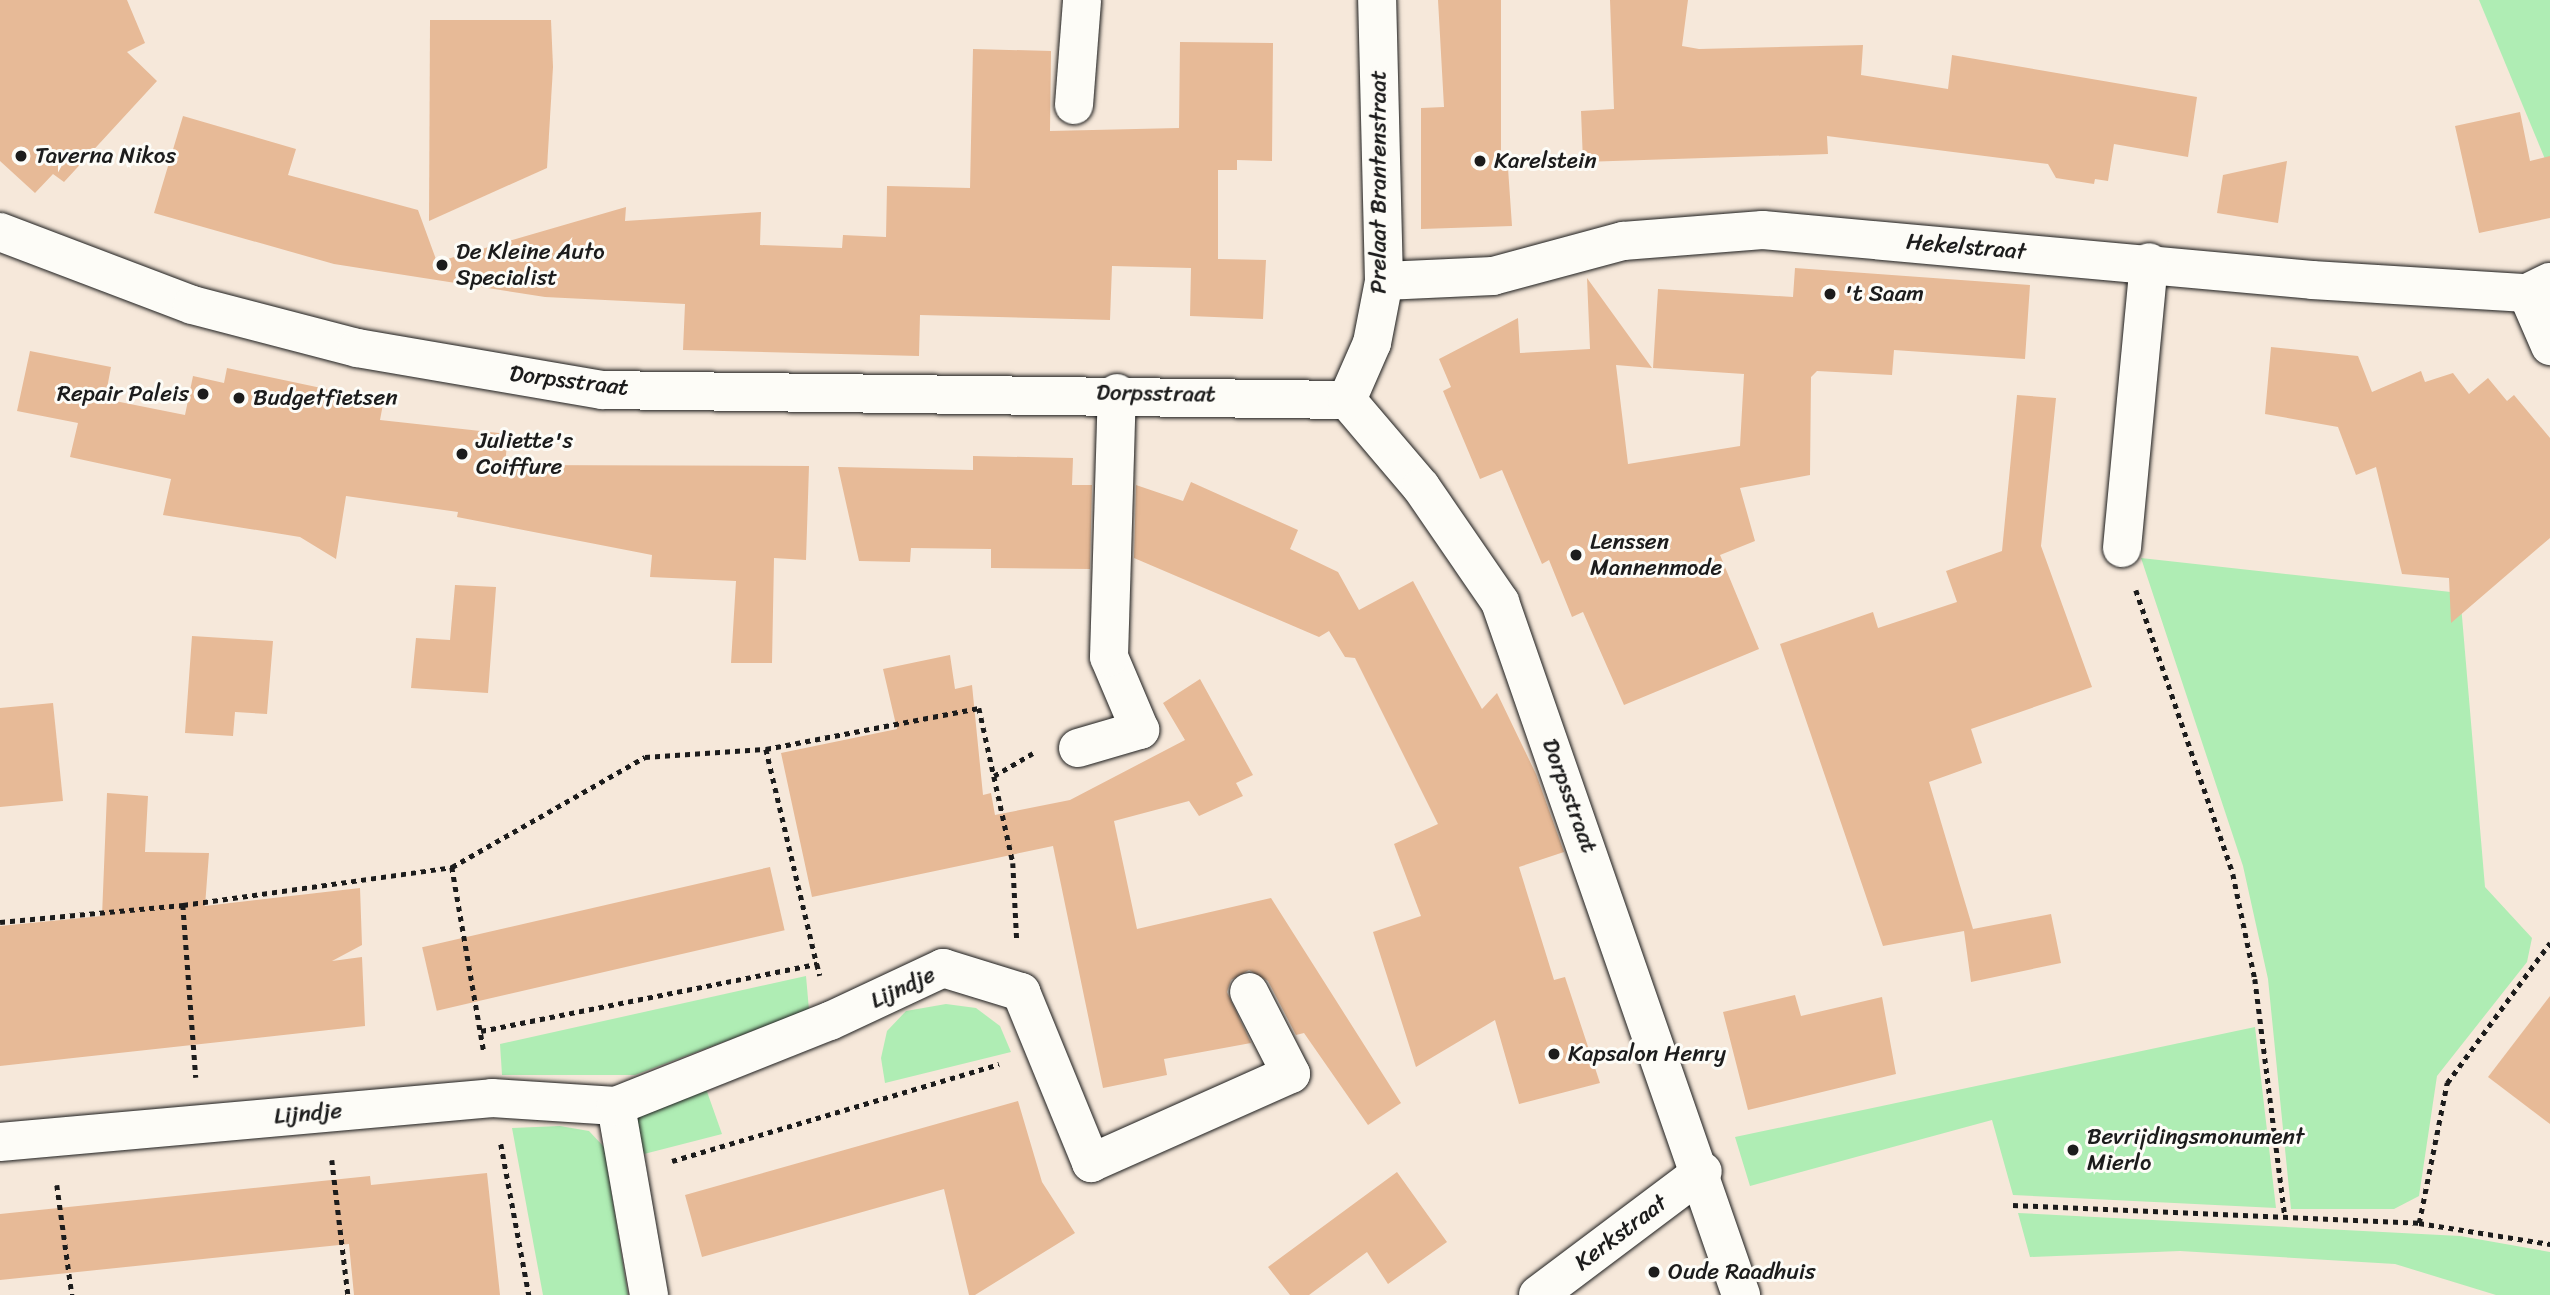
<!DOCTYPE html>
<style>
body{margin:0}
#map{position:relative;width:2550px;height:1295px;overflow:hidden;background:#f6e8da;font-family:Sriracha,sans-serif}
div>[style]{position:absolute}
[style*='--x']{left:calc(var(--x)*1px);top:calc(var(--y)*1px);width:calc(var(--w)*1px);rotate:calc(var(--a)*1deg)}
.green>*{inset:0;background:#afedb4}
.building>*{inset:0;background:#e7ba97;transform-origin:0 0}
.path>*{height:4.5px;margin-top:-2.25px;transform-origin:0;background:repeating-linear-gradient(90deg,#1c1c1c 0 5px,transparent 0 10px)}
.roads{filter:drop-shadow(0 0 2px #1c1c1c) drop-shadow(0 0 2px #1c1c1c)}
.minor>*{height:38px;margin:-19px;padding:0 19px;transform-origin:19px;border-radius:19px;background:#fdfcf7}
.dots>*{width:19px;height:19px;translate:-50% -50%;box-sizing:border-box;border:4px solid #fdfcf7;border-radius:50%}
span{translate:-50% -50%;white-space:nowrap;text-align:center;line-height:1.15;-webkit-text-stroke:6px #fdfcf7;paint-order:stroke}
.poi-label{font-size:23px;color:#1c1c1c}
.left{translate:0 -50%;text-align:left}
.right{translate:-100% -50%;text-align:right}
.street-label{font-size:23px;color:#1c1c1c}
</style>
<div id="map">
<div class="green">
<div style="clip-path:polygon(2479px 0,2550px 0,2550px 171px)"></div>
<div style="clip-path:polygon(2141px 558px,2460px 593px,2485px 887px,2532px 938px,2527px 962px,2437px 1076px,2419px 1196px,2394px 1209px,2291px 1209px,2268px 979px,2243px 866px)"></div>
<div style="clip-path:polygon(806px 976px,809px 1010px,635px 1075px,502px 1075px,500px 1044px)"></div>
<div style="clip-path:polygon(946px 1004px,976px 1008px,1000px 1026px,1011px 1052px,885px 1083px,881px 1058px,887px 1031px,906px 1011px)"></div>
<div style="clip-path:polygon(2255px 1027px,2276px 1208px,2013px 1195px,1992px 1120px,1750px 1186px,1735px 1137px)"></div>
<div style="clip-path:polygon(705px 1086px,722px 1134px,644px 1154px,635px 1125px,643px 1107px)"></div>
<div style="clip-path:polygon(560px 1126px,589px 1131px,604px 1147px,628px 1295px,543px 1295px,512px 1128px)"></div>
<div style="clip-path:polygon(2018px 1213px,2460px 1236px,2550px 1252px,2550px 1295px,2496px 1295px,2395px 1264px,2180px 1251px,2030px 1257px)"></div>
</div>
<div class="building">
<div style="clip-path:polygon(0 0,127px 0,145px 43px,127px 52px,157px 81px,64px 182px,53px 174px,35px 193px,0 161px)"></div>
<div style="clip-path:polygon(1438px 0,1501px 0,1501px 168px,1508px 168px,1512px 226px,1421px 229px,1421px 108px,1444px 107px)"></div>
<div style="clip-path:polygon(1610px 0,1688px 0,1682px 46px,1699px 49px,1863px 45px,1861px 75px,1948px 89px,1952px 55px,2197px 97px,2188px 157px,2114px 144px,2108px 181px,2095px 179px,2094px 184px,2056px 178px,2048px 164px,1827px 136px,1828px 154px,1583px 162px,1581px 111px,1614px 109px)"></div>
<div style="clip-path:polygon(430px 20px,551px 20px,553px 67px,547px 168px,429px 221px)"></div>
<div style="clip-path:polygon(1180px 42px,1273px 43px,1272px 161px,1237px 160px,1237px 170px,1218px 170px,1218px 259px,1266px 260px,1263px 319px,1190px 316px,1191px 268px,1112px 266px,1110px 320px,920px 315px,919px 356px,683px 350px,685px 304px,545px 297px,334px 264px,154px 213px,183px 116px,296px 149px,288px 175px,418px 210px,437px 262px,626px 207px,625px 221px,761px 212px,760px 245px,842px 248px,843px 235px,886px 237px,887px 186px,970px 188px,973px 49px,1051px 51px,1050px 131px,1179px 128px)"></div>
<div style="clip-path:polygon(2520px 112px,2530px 161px,2550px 156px,2550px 218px,2479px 233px,2455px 126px)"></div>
<div style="clip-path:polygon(2287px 161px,2278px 223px,2217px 213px,2223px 175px)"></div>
<div style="clip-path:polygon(1795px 268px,2030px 285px,2025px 359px,1894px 350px,1892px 375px,1817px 371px,1811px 377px,1810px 475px,1740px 488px,1755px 541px,1720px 555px,1759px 649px,1624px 705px,1583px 612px,1572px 617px,1549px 560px,1542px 564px,1502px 470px,1480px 479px,1443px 391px,1451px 387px,1439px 359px,1518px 318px,1520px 353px,1590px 349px,1587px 278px,1652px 368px,1616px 365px,1628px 464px,1740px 446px,1744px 374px,1653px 368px,1658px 289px,1793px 297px)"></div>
<div style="clip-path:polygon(2271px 347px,2358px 356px,2372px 392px,2421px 371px,2425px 382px,2453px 373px,2469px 394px,2488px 378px,2507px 401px,2514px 395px,2550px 438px,2550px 538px,2451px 623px,2449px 578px,2402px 574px,2376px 467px,2356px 475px,2338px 427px,2265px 414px)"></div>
<div style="clip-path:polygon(30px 351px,111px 367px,105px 399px,185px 415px,193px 376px,224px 383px,227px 368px,326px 389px,383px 404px,380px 420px,508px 434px,505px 465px,809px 466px,806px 560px,774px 558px,772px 663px,731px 663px,736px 581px,650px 577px,652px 555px,457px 517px,458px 512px,346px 496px,336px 559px,300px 537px,163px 515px,171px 479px,70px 457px,78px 423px,17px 411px)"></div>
<div style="clip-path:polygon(2017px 395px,2056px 398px,2041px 546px,2092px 687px,1971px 729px,1982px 763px,1929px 782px,1973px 929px,2051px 914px,2061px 963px,1971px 982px,1964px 931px,1883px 946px,1780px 644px,1873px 612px,1878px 628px,1957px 602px,1946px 571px,2002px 551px)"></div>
<div style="clip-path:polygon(973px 456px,1073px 458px,1072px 485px,1092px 485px,1090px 569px,991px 568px,991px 549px,911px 548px,910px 562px,859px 561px,838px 467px,973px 470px)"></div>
<div style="clip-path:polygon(1191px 482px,1298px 530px,1290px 549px,1338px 572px,1359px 610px,1413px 581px,1482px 709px,1497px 693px,1536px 774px,1564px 852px,1519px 867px,1554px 980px,1565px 977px,1600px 1083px,1519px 1104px,1495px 1020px,1416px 1067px,1373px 932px,1421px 916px,1394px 844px,1438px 824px,1355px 658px,1345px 657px,1329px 631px,1319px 637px,1134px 558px,1136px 485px,1183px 501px)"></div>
<div style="clip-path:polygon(455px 585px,496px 587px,488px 693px,411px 688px,416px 638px,450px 640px)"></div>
<div style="clip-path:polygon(192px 636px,273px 641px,267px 714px,235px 712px,233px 736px,185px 733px)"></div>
<div style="clip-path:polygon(950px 655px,955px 689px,972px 685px,983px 795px,991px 793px,995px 815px,1070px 800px,1185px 740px,1163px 703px,1200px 679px,1253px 775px,1236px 783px,1243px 796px,1199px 816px,1189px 801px,1114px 821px,1137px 929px,1271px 898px,1401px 1103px,1368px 1125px,1304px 1033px,1296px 1035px,1268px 981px,1249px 970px,1231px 980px,1227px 992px,1251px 1043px,1164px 1059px,1167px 1075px,1103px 1088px,1053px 846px,812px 897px,781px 753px,897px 729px,883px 669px)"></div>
<div style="clip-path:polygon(53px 703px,63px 801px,0 807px,0 708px)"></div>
<div style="clip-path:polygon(107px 793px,148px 796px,145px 852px,209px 853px,205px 906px,360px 888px,362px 945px,332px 961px,362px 957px,365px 1026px,0 1066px,0 926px,102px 916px)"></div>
<div style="left:770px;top:867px;width:65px;height:357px;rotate:77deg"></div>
<div style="clip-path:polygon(1795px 995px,1801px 1016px,1882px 997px,1896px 1074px,1748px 1110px,1723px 1012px)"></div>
<div style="clip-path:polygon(2550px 996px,2550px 1124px,2488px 1077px)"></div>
<div style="clip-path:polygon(1018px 1101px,1042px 1182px,1075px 1233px,975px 1295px,969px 1295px,944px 1189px,702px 1257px,685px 1195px)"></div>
<div style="clip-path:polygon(1397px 1172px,1447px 1242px,1388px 1284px,1367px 1252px,1309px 1295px,1290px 1295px,1268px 1267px)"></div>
<div style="clip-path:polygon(487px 1173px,500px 1295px,354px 1295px,349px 1244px,0 1280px,0 1214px,370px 1176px,371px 1185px)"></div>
</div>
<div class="path">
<div style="--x:2136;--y:590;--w:300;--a:71.1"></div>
<div style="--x:2233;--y:874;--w:107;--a:78.2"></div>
<div style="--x:2255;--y:979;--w:239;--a:82.8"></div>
<div style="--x:766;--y:749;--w:221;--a:76.7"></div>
<div style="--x:994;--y:776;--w:45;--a:-30.5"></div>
<div style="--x:452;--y:867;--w:222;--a:-29.7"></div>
<div style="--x:645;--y:757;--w:121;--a:-3.8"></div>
<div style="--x:766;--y:749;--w:217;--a:-10.9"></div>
<div style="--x:979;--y:708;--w:159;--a:77.6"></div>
<div style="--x:1013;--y:863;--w:78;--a:87.1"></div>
<div style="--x:183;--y:905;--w:272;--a:-8"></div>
<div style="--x:452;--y:867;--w:189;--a:80.2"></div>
<div style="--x:0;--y:922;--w:184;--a:-5.3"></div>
<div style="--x:183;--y:905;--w:173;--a:85.7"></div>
<div style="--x:481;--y:1031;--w:343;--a:-11.3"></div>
<div style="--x:817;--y:964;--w:12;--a:76"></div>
<div style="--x:501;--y:1144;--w:154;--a:79.5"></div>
<div style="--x:332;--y:1160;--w:136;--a:83.2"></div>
<div style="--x:672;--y:1161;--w:341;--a:-16.5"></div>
<div style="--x:57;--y:1185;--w:111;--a:82.2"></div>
<div style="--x:2013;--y:1205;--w:406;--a:2.5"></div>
<div style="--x:2419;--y:1223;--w:133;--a:9.1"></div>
<div style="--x:2419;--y:1223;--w:143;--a:-78.7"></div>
<div style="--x:2447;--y:1083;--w:174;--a:-53.7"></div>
</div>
<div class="roads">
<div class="minor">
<div style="--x:1074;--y:105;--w:105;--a:-85.6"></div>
<div style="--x:0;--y:232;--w:205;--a:20.8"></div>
<div style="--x:192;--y:305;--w:171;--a:14.6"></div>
<div style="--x:357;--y:348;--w:249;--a:9.7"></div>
<div style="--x:602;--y:390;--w:745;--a:0.77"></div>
<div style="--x:1347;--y:400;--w:114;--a:49.6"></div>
<div style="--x:1421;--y:487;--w:140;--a:55.5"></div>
<div style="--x:1500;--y:602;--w:734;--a:70.82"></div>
<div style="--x:1384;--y:281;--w:109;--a:-2.6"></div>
<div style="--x:1493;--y:276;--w:135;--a:-15.1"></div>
<div style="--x:1623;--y:241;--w:140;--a:-4.5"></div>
<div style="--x:1763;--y:230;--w:551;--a:5.2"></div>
<div style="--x:2312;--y:280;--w:215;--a:3.5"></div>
<div style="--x:2527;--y:293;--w:25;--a:-26"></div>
<div style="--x:2527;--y:293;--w:58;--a:66.5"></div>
<div style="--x:1347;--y:400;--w:62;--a:-66.3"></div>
<div style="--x:1372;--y:343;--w:63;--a:-79"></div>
<div style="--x:1384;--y:281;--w:281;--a:-91.4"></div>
<div style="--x:2122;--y:548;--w:287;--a:-84.6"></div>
<div style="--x:1078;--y:748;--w:65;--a:-16.2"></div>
<div style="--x:1140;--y:730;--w:79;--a:-113"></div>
<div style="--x:1109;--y:657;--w:264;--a:-88.3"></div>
<div style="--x:616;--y:1106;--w:192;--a:80.1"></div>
<div style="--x:0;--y:1142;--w:494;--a:-5.1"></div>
<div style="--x:492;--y:1098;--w:124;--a:3.7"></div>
<div style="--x:616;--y:1106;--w:230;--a:-21.7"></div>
<div style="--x:830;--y:1021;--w:125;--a:-25.1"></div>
<div style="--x:943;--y:968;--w:82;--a:17.1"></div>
<div style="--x:1021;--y:992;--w:185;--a:67.7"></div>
<div style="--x:1091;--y:1163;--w:219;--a:-24"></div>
<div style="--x:1291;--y:1074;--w:92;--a:-117.1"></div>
<div style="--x:1538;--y:1295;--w:206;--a:-36.9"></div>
</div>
</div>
<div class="dots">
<div style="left:21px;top:156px;background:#1c1c1c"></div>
<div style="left:1480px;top:161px;background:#1c1c1c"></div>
<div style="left:442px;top:265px;background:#1c1c1c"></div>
<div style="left:1830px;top:294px;background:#1c1c1c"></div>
<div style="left:203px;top:394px;background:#1c1c1c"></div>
<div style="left:239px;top:398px;background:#1c1c1c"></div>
<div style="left:462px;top:454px;background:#1c1c1c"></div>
<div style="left:1576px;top:555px;background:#1c1c1c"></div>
<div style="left:1554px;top:1054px;background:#1c1c1c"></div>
<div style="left:2073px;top:1150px;background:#1c1c1c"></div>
<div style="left:1654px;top:1272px;background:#1c1c1c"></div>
</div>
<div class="poi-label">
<span class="left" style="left:35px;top:156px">Taverna Nikos</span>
<span class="left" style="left:1494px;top:161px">Karelstein</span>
<span class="left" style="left:456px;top:265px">De Kleine Auto<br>Specialist</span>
<span class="left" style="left:1844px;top:294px">'t Saam</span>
<span class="right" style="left:189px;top:394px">Repair Paleis</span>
<span class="left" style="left:253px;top:398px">Budgetfietsen</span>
<span class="left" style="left:476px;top:454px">Juliette's<br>Coiffure</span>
<span class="left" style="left:1590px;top:555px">Lenssen<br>Mannenmode</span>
<span class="left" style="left:1568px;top:1054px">Kapsalon Henry</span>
<span class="left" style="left:2087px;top:1150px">Bevrijdingsmonument<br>Mierlo</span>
<span class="left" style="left:1668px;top:1272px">Oude Raadhuis</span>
</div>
<div class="street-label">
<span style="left:1379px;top:182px;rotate:-90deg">Prelaat Brantenstraat</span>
<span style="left:1966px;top:247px;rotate:5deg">Hekelstraat</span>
<span style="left:569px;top:381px;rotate:7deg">Dorpsstraat</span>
<span style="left:1156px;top:394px;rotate:1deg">Dorpsstraat</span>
<span style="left:1569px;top:796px;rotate:70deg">Dorpsstraat</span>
<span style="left:903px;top:988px;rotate:-25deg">Lijndje</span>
<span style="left:308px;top:1114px;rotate:-5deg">Lijndje</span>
<span style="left:1621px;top:1233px;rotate:-37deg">Kerkstraat</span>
</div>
</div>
